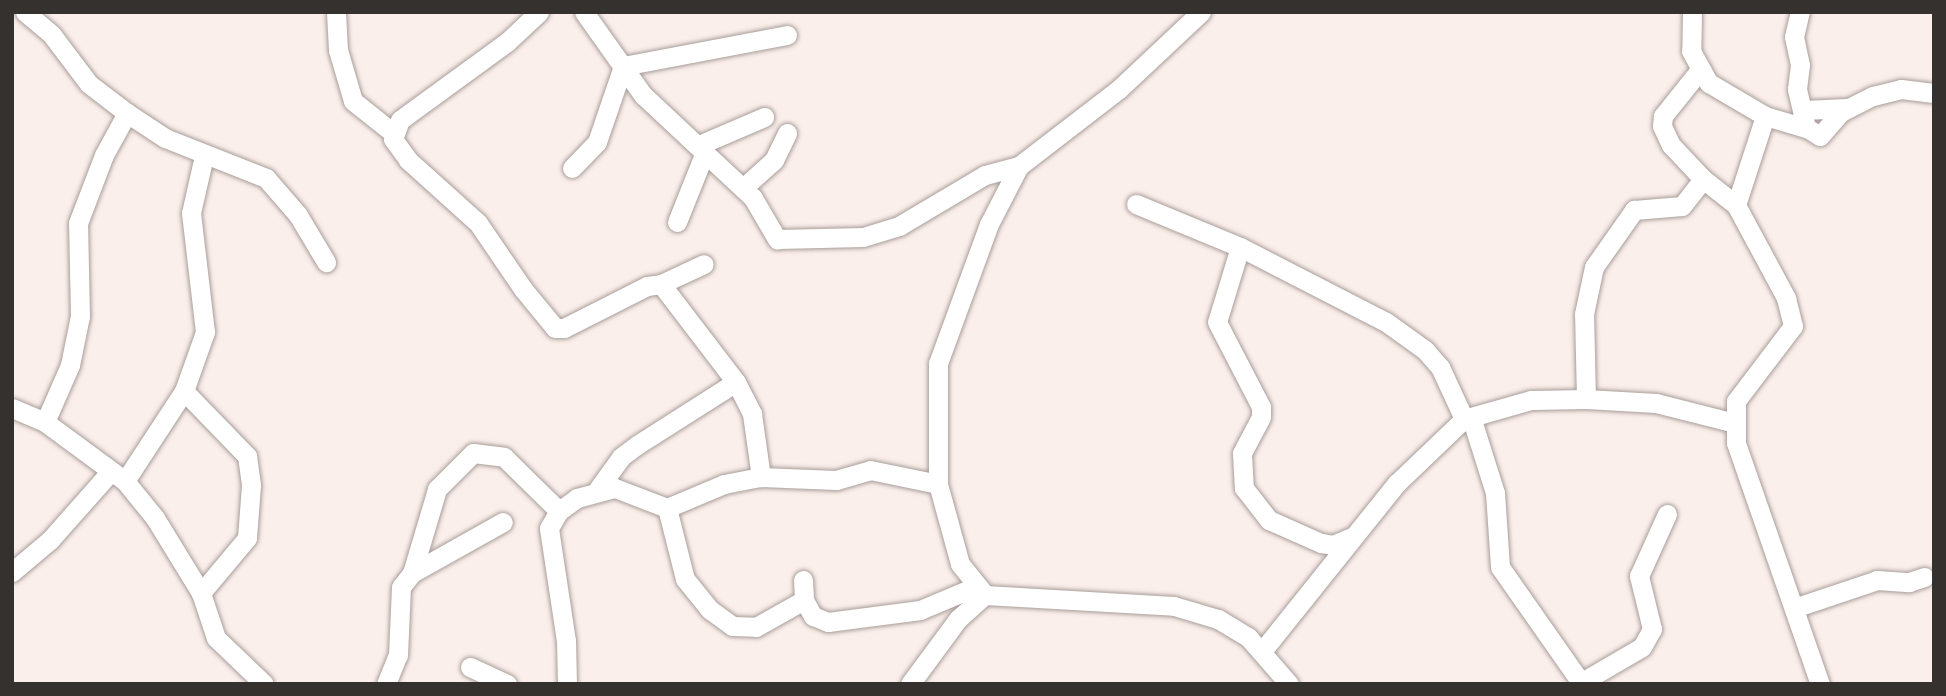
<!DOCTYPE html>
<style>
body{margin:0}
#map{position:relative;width:1946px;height:696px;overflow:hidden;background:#fbefeb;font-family:"IBM Plex Sans",sans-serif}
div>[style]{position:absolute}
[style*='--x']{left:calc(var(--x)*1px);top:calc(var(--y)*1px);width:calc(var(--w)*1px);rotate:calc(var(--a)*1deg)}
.roads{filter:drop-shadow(0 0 2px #a89d99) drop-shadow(0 0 2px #a89d99)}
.minor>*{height:19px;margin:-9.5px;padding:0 9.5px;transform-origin:9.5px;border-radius:9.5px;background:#fff}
span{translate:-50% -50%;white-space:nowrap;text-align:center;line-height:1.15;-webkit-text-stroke:5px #fff;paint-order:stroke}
.frame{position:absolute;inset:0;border:14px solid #35312f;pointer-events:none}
</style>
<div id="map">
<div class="roads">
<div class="minor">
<div style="--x:25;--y:12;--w:35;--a:40"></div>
<div style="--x:52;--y:35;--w:61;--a:52.9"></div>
<div style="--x:89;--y:84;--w:48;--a:37.3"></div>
<div style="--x:127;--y:113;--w:45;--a:33.3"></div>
<div style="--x:165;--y:138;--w:109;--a:21.6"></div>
<div style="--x:266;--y:178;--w:49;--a:49.1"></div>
<div style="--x:298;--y:215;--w:55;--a:59.2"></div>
<div style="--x:336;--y:12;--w:38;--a:87"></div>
<div style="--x:338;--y:50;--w:53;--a:73.6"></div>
<div style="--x:353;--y:101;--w:50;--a:38.5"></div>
<div style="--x:539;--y:12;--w:44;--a:136.8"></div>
<div style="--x:507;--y:42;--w:132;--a:143.9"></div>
<div style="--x:400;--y:120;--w:20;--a:110"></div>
<div style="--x:393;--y:139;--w:26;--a:54"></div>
<div style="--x:408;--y:160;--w:94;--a:42"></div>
<div style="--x:478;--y:223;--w:80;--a:55.7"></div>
<div style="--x:523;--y:289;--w:50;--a:50.6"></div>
<div style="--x:555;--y:328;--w:9;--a:0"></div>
<div style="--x:564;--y:328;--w:93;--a:-26.8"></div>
<div style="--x:647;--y:286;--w:14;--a:-8"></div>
<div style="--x:661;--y:284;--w:123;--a:52.6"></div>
<div style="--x:736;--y:382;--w:36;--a:63"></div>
<div style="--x:752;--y:414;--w:64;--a:81.9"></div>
<div style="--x:584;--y:12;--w:102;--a:54.6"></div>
<div style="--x:643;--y:95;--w:151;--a:43.1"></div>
<div style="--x:753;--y:198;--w:48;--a:59.7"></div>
<div style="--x:777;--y:239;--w:86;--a:-1.3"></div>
<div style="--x:863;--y:237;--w:38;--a:-17"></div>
<div style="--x:899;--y:226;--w:100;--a:-30.7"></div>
<div style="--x:985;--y:175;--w:35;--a:-15"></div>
<div style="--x:1201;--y:12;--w:112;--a:136.8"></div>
<div style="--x:1119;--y:89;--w:126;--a:142.4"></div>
<div style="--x:1019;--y:166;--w:65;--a:117.3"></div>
<div style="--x:989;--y:224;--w:148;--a:110.1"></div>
<div style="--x:938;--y:363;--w:121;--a:90"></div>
<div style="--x:938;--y:484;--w:83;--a:74.6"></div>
<div style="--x:960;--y:564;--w:40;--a:51"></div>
<div style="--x:985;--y:595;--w:189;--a:3.3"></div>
<div style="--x:1174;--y:606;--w:46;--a:16.5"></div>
<div style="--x:1218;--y:619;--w:35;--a:31"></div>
<div style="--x:1248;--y:637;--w:62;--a:48.9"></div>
<div style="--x:1692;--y:12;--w:39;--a:91"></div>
<div style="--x:1691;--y:51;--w:37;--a:61"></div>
<div style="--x:1709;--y:83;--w:65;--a:30.5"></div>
<div style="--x:1765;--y:116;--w:43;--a:16.3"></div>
<div style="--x:1806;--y:128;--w:40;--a:-103"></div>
<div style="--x:1797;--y:89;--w:24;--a:-83"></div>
<div style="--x:1800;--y:65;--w:29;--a:-102"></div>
<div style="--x:1794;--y:37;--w:26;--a:-77"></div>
<div style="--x:1699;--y:71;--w:58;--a:128.7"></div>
<div style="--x:1663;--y:116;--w:10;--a:96"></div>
<div style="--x:1662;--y:126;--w:21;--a:65"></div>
<div style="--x:1671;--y:145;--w:47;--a:46.7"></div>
<div style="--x:1703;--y:179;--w:42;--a:38.2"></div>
<div style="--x:1804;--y:110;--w:43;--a:-2.7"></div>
<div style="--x:1765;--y:116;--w:94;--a:108"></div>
<div style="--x:1736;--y:205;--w:106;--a:61.7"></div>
<div style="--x:1786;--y:298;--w:29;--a:76"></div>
<div style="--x:1793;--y:326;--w:94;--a:127.2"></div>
<div style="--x:1736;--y:401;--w:42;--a:90"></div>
<div style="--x:1736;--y:443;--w:255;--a:70.8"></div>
<div style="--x:1807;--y:128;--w:15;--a:32"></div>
<div style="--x:1820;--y:136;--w:32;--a:-49"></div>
<div style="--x:1841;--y:112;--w:36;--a:-27"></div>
<div style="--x:1873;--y:96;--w:29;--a:-14"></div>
<div style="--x:1901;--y:89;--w:33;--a:7"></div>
<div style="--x:699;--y:145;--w:71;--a:-23.3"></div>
<div style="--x:572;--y:168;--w:36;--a:-46"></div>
<div style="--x:597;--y:142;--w:80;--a:-71.1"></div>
<div style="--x:623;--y:66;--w:167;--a:-10.7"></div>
<div style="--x:743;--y:188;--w:42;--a:-42.1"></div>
<div style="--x:774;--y:160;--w:30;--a:-64"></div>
<div style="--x:1136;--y:204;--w:113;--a:22.5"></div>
<div style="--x:1240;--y:247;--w:164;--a:27.2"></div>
<div style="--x:1386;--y:322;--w:48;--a:35.7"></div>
<div style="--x:1425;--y:350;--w:23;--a:49"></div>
<div style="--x:1440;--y:367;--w:57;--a:65.2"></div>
<div style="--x:1464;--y:419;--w:70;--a:-15.8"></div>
<div style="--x:1531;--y:400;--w:55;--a:-1"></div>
<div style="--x:1586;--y:399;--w:70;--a:3.3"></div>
<div style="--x:1656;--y:403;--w:81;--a:14.2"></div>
<div style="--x:677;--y:222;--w:75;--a:-68.2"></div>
<div style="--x:1240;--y:247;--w:78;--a:107"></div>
<div style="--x:1217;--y:322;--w:96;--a:62.6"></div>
<div style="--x:1261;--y:407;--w:10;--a:90"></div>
<div style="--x:1261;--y:417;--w:41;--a:117.8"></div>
<div style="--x:1242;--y:453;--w:35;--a:87"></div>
<div style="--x:1244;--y:488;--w:41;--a:52"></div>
<div style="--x:1269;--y:520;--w:57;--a:23.9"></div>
<div style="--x:1321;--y:543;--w:12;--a:9"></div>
<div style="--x:1333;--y:545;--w:23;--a:-23"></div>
<div style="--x:661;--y:284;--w:47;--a:-24.9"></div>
<div style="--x:184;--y:391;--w:91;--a:45.9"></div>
<div style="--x:247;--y:456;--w:29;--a:82"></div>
<div style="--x:251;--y:485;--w:53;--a:94.3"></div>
<div style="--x:247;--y:538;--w:72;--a:129.9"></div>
<div style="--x:1586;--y:399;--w:85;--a:-91.3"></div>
<div style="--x:1584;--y:314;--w:48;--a:-78"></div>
<div style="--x:1594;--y:267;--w:70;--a:-54.9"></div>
<div style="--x:1634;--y:210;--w:48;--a:-4.8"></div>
<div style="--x:1682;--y:206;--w:34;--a:-52"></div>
<div style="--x:12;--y:408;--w:36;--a:23"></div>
<div style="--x:45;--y:422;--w:99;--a:36.4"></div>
<div style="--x:125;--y:481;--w:48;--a:51"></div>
<div style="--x:155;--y:518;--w:88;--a:58.5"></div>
<div style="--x:201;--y:593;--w:47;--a:71.6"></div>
<div style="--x:216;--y:638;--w:66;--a:43.8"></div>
<div style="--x:1472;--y:420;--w:77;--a:72.5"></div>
<div style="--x:1495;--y:493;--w:74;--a:86.1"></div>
<div style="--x:1500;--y:567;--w:143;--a:55"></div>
<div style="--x:45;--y:422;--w:62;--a:-66.3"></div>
<div style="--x:70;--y:365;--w:50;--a:-78.5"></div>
<div style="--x:80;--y:316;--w:93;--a:-91.2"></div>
<div style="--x:78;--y:223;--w:73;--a:-69.1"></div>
<div style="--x:104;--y:155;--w:48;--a:-61.3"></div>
<div style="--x:125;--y:481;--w:108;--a:-56.8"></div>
<div style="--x:184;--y:391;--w:63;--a:-70.4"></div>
<div style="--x:205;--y:332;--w:120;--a:-96.7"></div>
<div style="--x:191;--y:213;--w:58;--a:-77.2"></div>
<div style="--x:598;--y:489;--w:39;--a:-54"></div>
<div style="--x:621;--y:457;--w:20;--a:-37"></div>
<div style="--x:637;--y:445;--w:117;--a:-32.5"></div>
<div style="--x:667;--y:508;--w:73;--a:75.8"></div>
<div style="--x:685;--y:579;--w:38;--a:51"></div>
<div style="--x:709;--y:609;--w:29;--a:36"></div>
<div style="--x:732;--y:626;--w:24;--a:2"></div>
<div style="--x:756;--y:627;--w:55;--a:-29.4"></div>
<div style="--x:12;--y:572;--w:50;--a:-40.1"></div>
<div style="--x:50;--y:540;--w:92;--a:-48.5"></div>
<div style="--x:412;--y:573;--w:88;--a:-73.4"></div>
<div style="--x:437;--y:489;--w:51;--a:-45"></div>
<div style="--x:473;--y:453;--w:31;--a:7"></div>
<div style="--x:504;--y:457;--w:77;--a:44.5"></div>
<div style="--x:803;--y:580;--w:20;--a:87"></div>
<div style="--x:804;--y:600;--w:18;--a:61"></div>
<div style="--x:813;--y:616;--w:16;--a:22"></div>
<div style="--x:828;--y:622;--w:93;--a:-7.4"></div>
<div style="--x:920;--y:610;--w:60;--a:-22.7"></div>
<div style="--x:1794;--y:608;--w:88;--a:-18.6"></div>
<div style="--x:1877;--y:580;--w:32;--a:4"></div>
<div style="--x:1909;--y:582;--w:16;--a:-18"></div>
<div style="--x:1263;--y:650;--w:214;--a:-51.3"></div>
<div style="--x:1397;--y:483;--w:93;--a:-43.7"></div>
<div style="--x:470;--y:667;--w:41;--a:24.7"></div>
<div style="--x:1582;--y:682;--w:69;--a:-30.3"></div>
<div style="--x:1642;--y:647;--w:21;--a:-61"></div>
<div style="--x:1652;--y:629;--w:55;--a:-103.8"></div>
<div style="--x:1639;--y:576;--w:68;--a:-65.7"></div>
<div style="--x:386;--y:684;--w:31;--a:-68"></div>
<div style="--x:398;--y:655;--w:68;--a:-87.5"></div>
<div style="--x:401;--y:587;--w:18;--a:-52"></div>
<div style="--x:412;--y:573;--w:104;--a:-29.3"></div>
<div style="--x:567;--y:684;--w:43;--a:-91.3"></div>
<div style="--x:566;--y:641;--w:114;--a:-98.6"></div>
<div style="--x:549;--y:528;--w:20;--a:-60"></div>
<div style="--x:559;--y:511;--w:22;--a:-36"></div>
<div style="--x:577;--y:498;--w:39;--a:-15"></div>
<div style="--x:615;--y:488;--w:56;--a:21"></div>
<div style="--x:667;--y:508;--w:62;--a:-22.8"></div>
<div style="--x:724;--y:484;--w:38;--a:-11"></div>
<div style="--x:761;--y:477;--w:75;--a:2.3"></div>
<div style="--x:836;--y:480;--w:35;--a:-16"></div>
<div style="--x:870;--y:470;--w:69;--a:11.6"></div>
<div style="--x:910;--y:684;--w:81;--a:-53.6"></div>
<div style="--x:958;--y:619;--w:36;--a:-42"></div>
</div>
</div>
<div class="frame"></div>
</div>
